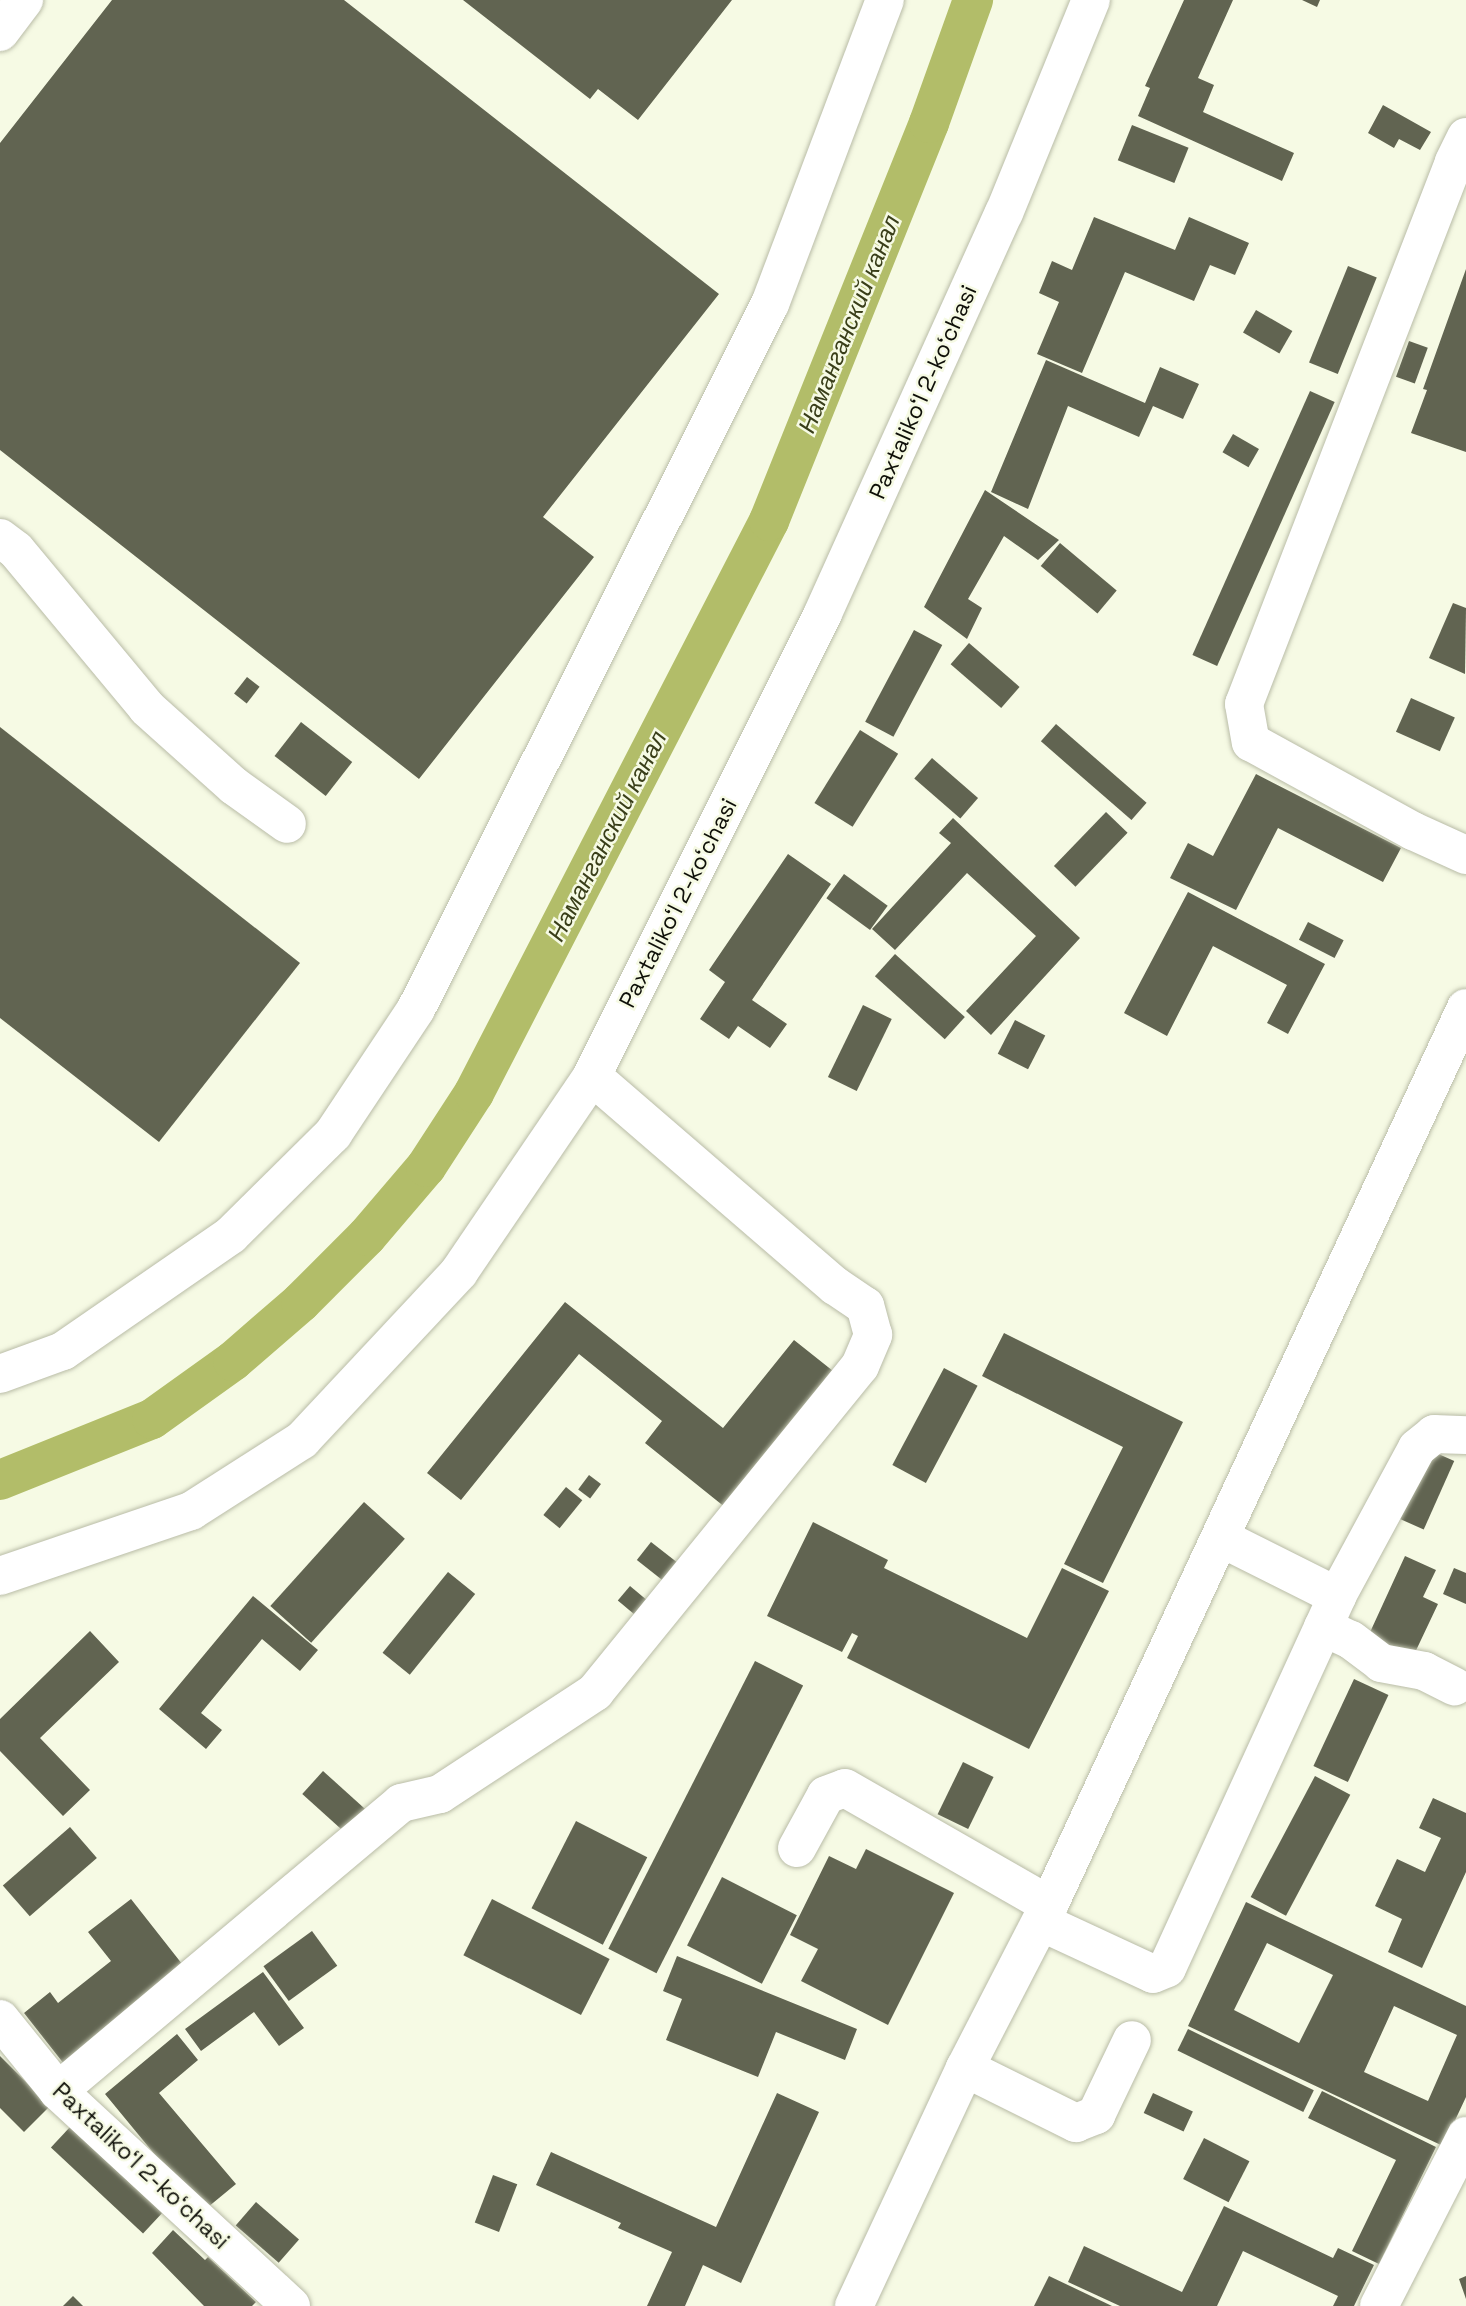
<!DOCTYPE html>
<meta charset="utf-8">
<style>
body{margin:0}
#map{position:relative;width:1466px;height:2306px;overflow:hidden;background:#f6fae4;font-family:"Space Grotesk",sans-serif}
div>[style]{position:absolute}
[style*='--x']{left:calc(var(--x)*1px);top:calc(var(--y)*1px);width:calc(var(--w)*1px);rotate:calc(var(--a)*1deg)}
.canal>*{height:40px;margin:-20px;padding:0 20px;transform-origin:20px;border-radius:20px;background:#b2bd69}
.building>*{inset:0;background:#616451;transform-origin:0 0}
.roads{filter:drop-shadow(0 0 2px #b9bca7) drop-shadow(0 0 2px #b9bca7)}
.minor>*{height:38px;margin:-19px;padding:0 19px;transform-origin:19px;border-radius:19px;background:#fff}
span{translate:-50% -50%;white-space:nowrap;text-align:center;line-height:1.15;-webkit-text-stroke:5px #f6fae4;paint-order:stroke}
.street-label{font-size:23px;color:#0e0f08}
.water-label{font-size:24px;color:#393e19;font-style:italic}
</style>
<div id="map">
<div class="canal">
<div style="--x:0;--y:1480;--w:164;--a:-21.9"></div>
<div style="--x:152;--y:1419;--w:100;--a:-35.6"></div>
<div style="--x:233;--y:1361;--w:90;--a:-40.9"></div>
<div style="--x:301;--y:1302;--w:93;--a:-45"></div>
<div style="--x:367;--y:1236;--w:91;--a:-49.5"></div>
<div style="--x:426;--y:1167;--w:88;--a:-57"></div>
<div style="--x:474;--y:1093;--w:644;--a:-62.72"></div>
<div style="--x:769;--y:521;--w:429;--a:-68.1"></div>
<div style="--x:929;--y:123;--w:131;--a:-70.3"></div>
</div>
<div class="building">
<div style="clip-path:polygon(112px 0,344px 0,719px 294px,543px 517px,594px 557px,419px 779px,0 450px,0 143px)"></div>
<div style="clip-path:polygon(463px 0,732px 0,638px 120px,598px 89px,590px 99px)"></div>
<div style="clip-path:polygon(1184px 0,1233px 0,1198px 78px,1214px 85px,1203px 112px,1294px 153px,1282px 181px,1138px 116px,1150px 88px,1145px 86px)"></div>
<div style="clip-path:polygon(1302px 0,1320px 0,1317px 7px)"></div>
<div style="clip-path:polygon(1383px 105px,1431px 132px,1420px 150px,1399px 139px,1394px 148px,1368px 133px)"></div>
<div style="left:1132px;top:125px;width:61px;height:38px;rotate:22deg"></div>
<div style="clip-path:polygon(1094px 217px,1175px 250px,1189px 217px,1249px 243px,1235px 275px,1210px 265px,1194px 301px,1125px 272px,1082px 373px,1037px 354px,1059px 302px,1039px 293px,1052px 261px,1072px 270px)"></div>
<div style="left:1348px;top:266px;width:31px;height:104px;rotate:22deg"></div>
<div style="clip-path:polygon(1466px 269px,1466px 452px,1411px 433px,1427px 390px,1423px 389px)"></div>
<div style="left:1256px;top:310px;width:42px;height:26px;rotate:30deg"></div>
<div style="left:1409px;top:341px;width:20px;height:38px;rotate:20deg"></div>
<div style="clip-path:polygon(1046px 360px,1145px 403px,1160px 367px,1199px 384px,1183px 419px,1153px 406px,1139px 437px,1068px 406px,1028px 509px,991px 492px)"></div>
<div style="left:1310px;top:391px;width:27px;height:289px;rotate:24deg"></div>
<div style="left:1233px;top:434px;width:30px;height:21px;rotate:30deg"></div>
<div style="clip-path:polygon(985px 490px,1059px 540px,1038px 560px,1004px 536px,968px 599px,982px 608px,967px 639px,924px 607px)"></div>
<div style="left:1060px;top:543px;width:74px;height:30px;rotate:40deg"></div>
<div style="clip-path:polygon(1453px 603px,1466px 608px,1465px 674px,1429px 658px)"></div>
<div style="left:914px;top:630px;width:32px;height:104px;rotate:28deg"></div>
<div style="left:969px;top:643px;width:67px;height:28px;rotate:41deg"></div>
<div style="left:247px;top:677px;width:16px;height:21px;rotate:38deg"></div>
<div style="left:1411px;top:698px;width:48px;height:37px;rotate:24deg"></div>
<div style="left:301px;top:722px;width:65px;height:43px;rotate:38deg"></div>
<div style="left:1056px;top:724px;width:120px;height:23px;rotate:41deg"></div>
<div style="clip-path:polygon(0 727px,300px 963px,159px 1142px,0 1018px)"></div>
<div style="left:860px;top:730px;width:45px;height:86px;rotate:32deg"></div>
<div style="left:932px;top:758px;width:61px;height:27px;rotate:41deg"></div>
<div style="clip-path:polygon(1256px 774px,1401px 848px,1383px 882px,1278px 828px,1236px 910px,1170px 878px,1188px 843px,1213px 856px)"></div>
<div style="left:1106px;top:812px;width:30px;height:75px;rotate:44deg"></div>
<div style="clip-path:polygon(953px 818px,1080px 938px,991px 1035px,966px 1011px,1036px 936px,967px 873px,895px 950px,872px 929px,951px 843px,939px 833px)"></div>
<div style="clip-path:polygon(788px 854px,831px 884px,752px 1000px,787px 1024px,770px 1048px,738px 1026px,729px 1039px,700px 1019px,725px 982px,709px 970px)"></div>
<div style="left:844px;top:874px;width:54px;height:30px;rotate:36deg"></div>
<div style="clip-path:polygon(1188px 892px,1325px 964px,1288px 1034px,1267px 1023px,1287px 985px,1213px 946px,1167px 1036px,1124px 1013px)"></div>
<div style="left:1308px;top:922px;width:40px;height:20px;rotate:27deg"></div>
<div style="left:895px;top:954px;width:94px;height:30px;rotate:42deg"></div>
<div style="left:863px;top:1005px;width:32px;height:80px;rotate:26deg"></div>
<div style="left:1015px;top:1020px;width:34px;height:38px;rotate:27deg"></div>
<div style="clip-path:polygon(565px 1302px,723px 1428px,794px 1340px,833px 1371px,731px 1512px,645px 1443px,662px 1421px,579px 1354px,461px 1500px,427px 1473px)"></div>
<div style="clip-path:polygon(1004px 1333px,1183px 1422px,1103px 1583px,1064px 1564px,1123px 1447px,982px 1376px)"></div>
<div style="left:944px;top:1368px;width:38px;height:110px;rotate:28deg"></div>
<div style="left:1425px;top:1448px;width:32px;height:75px;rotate:24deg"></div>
<div style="left:589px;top:1475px;width:15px;height:18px;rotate:37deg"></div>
<div style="left:566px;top:1487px;width:21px;height:36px;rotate:39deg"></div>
<div style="left:364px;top:1502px;width:55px;height:140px;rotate:42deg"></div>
<div style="clip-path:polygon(813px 1522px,888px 1560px,884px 1568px,1027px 1638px,1062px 1568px,1109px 1591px,1029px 1749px,847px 1658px,858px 1636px,852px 1633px,842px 1652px,767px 1616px)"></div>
<div style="left:651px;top:1542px;width:37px;height:23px;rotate:38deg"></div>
<div style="clip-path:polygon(1405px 1556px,1436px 1570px,1423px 1597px,1438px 1604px,1411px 1661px,1366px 1641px)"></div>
<div style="clip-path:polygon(1454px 1568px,1466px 1573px,1466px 1604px,1443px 1594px)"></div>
<div style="left:448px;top:1572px;width:35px;height:104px;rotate:39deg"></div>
<div style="left:630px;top:1586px;width:25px;height:19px;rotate:40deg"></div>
<div style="clip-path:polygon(253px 1596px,318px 1650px,300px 1671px,262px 1639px,201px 1713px,222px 1730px,206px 1749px,159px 1709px)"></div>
<div style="clip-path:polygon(90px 1631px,119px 1662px,40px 1738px,90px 1790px,63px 1816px,0 1751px,0 1719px)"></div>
<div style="left:755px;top:1661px;width:54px;height:323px;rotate:27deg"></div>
<div style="left:1354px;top:1679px;width:38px;height:96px;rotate:25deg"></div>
<div style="left:963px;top:1762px;width:34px;height:58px;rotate:26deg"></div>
<div style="left:323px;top:1771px;width:63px;height:31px;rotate:42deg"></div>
<div style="left:1315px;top:1776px;width:40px;height:137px;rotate:28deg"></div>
<div style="clip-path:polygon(1433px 1798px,1466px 1813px,1466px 1872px,1422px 1968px,1388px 1952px,1402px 1919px,1375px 1906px,1397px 1859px,1425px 1872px,1441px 1838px,1419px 1828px)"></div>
<div style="left:576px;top:1821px;width:80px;height:98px;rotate:27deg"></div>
<div style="left:70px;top:1827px;width:41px;height:89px;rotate:49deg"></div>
<div style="clip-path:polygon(866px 1849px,954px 1893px,888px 2025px,801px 1981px,818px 1949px,790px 1935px,829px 1856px,856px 1869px)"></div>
<div style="left:722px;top:1877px;width:84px;height:77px;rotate:27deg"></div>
<div style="clip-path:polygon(131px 1899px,186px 1969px,64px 2064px,24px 2013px,50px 1992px,58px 2003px,111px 1961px,88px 1932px)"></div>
<div style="left:492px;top:1899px;width:132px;height:63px;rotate:27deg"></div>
<div style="clip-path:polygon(evenodd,1246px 1902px,1466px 2006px,1466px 2097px,1443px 2146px,1188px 2026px,1246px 1902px,1267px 1943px,1333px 1975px,1299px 2043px,1234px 2010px,1267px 1943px,1246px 1902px,1394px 2006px,1457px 2035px,1428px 2101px,1364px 2072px,1394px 2006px)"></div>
<div style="left:312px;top:1931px;width:43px;height:60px;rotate:54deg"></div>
<div style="clip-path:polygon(677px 1956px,857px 2029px,845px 2060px,776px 2032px,758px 2077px,666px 2040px,682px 1999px,663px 1991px)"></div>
<div style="clip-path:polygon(263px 1972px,304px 2028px,279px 2046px,254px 2012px,201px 2051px,185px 2029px)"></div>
<div style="left:1188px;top:2029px;width:140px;height:24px;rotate:26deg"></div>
<div style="clip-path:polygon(177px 2034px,198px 2060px,159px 2093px,236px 2184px,202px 2212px,105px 2094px)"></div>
<div style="clip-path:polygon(0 2056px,50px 2106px,24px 2132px,0 2108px)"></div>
<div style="clip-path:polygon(1322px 2091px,1436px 2147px,1379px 2264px,1352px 2251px,1396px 2160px,1308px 2118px)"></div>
<div style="clip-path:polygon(777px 2093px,819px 2112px,741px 2283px,703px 2265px,685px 2306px,647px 2306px,672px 2252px,618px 2228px,621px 2223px,536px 2185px,551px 2152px,716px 2227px)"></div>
<div style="left:1153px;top:2093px;width:44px;height:22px;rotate:25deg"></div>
<div style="left:70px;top:2127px;width:126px;height:28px;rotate:43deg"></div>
<div style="left:1204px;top:2138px;width:51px;height:46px;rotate:27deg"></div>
<div style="left:493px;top:2175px;width:26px;height:51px;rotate:21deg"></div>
<div style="left:256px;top:2202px;width:57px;height:31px;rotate:41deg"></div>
<div style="clip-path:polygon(1224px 2206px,1333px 2258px,1338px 2248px,1374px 2265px,1354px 2306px,1333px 2306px,1338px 2296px,1243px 2251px,1217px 2306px,1120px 2306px,1068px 2282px,1084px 2246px,1182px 2292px)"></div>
<div style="clip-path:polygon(173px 2230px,205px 2260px,208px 2257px,256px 2302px,252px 2306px,204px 2306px,152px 2253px)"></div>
<div style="clip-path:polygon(1049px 2276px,1112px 2306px,1034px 2306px)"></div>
<div style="clip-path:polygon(1466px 2276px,1466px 2299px,1459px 2279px)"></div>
<div style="clip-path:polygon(73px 2296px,83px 2306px,63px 2306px)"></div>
</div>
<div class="roads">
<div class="minor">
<div style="--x:0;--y:32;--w:40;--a:-53"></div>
<div style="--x:1466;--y:137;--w:28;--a:116"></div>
<div style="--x:1454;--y:162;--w:581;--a:111.18"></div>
<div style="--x:1244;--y:704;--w:39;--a:80"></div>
<div style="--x:1251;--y:742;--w:185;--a:28.8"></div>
<div style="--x:1413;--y:831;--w:58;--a:24.4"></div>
<div style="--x:0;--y:538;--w:20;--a:37"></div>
<div style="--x:16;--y:550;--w:205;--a:50.3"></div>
<div style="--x:147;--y:708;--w:117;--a:41.9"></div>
<div style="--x:234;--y:786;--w:65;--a:35.6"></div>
<div style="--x:0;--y:1374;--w:67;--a:-20.1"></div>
<div style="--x:63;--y:1351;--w:204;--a:-34.6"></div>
<div style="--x:231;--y:1235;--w:144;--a:-44.7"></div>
<div style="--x:333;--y:1134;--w:150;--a:-56.4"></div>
<div style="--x:416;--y:1009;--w:789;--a:-63.34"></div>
<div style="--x:770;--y:304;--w:325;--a:-69.3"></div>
<div style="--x:1221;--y:1538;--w:130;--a:26.6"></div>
<div style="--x:1337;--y:1596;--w:168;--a:-61.6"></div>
<div style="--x:1417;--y:1448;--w:22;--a:-39"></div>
<div style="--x:1434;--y:1434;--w:32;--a:2"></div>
<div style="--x:0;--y:1576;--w:202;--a:-18.8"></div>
<div style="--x:191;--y:1511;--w:132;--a:-32.6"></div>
<div style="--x:302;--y:1440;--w:230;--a:-46.9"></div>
<div style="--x:459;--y:1272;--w:237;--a:-55.8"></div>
<div style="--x:592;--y:1076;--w:517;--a:-63.48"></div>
<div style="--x:823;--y:613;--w:439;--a:-65.7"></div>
<div style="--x:1004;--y:213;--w:230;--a:-67.8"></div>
<div style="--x:1323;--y:1627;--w:31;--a:25"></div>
<div style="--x:1351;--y:1640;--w:38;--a:37"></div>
<div style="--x:1381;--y:1663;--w:44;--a:10.5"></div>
<div style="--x:1424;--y:1671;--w:34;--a:27"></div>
<div style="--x:797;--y:1848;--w:60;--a:-61.3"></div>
<div style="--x:826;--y:1795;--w:20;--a:-20"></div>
<div style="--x:845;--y:1788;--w:235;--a:29.8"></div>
<div style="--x:1041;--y:1922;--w:123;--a:24.9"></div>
<div style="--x:1153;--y:1974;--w:15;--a:-23"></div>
<div style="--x:1167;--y:1968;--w:409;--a:-65.4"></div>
<div style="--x:0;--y:2019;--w:92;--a:51.1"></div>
<div style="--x:58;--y:2091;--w:317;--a:42.7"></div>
<div style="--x:965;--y:2068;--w:124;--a:26.4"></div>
<div style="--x:1076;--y:2123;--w:22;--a:-22"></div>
<div style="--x:1096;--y:2115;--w:83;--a:-64.4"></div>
<div style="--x:58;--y:2091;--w:448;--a:-40"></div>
<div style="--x:401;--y:1803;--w:40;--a:-13"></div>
<div style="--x:440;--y:1794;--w:186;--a:-33.3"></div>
<div style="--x:595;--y:1692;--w:420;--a:-50.9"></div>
<div style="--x:860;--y:1366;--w:34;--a:-67"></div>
<div style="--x:873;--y:1335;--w:30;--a:-105"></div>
<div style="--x:865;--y:1306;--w:36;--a:-146"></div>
<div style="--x:835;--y:1286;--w:321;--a:-139.2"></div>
<div style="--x:854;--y:2306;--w:263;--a:-65"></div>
<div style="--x:965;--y:2068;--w:183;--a:-62.7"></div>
<div style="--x:1049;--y:1905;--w:989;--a:-65.07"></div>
<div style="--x:1379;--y:2306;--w:191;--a:-62.9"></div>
</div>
</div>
<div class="street-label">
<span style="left:923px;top:392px;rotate:-66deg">Paxtalikoʻl 2-koʻchasi</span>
<span style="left:678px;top:903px;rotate:-63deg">Paxtalikoʻl 2-koʻchasi</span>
<span style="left:141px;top:2166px;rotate:43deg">Paxtalikoʻl 2-koʻchasi</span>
</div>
<div class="water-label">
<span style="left:849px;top:324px;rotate:-68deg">Наманганский канал</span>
<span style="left:607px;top:836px;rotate:-63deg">Наманганский канал</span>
</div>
</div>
